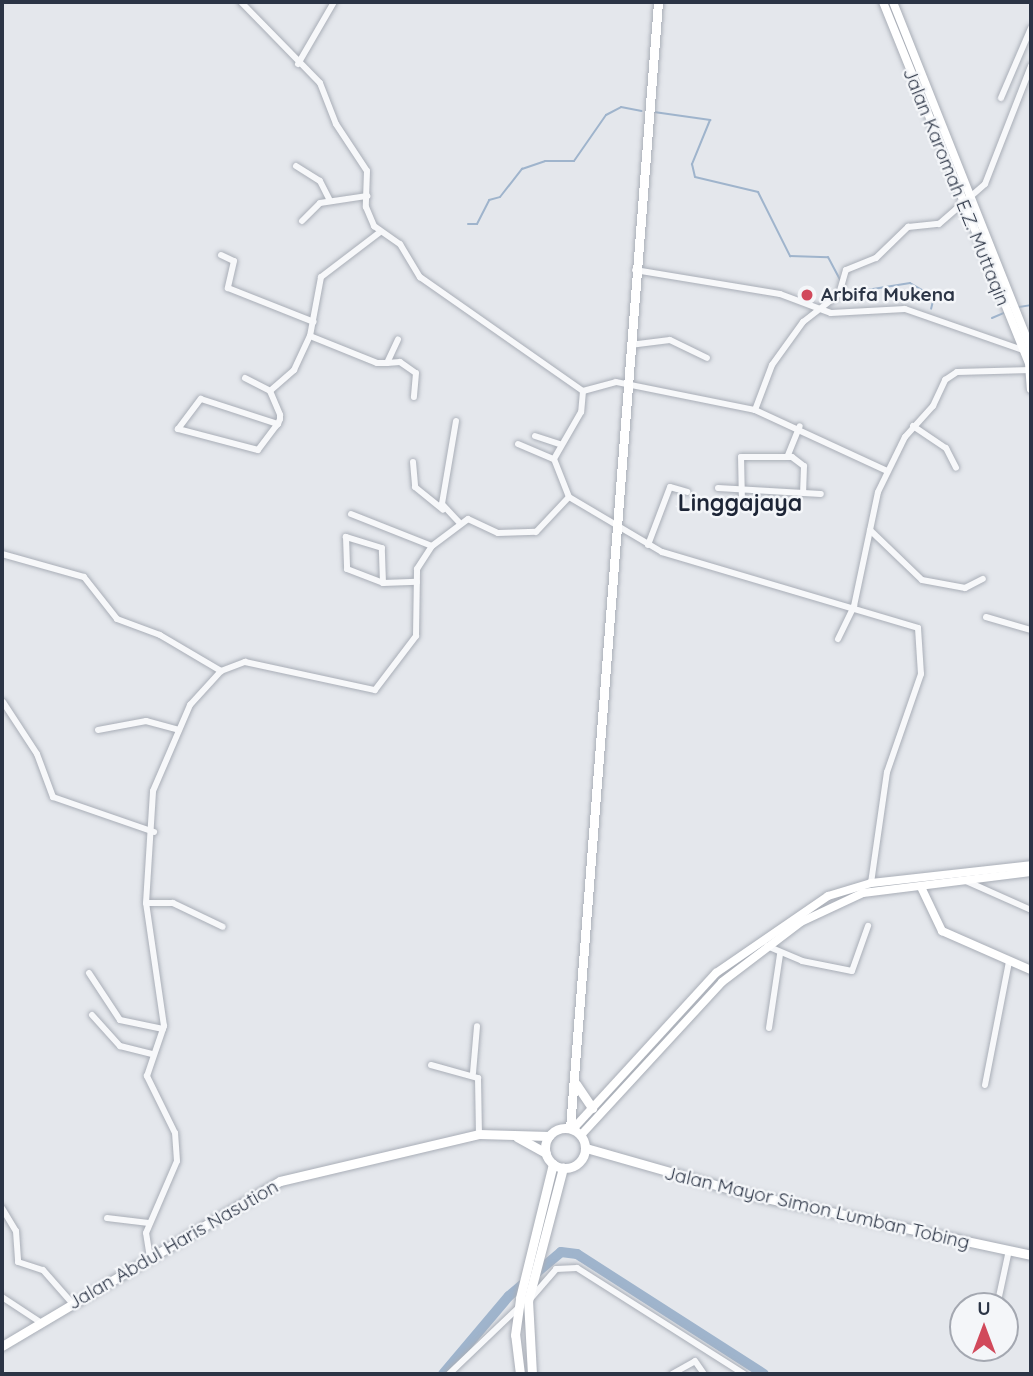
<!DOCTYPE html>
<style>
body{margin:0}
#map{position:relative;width:1033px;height:1376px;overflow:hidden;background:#e4e7ec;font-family:Quicksand,sans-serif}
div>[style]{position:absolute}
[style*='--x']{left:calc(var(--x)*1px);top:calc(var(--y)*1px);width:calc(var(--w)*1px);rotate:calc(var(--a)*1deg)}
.stream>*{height:2px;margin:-1px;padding:0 1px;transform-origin:1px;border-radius:1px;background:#9fb4cc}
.river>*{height:10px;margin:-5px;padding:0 5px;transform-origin:5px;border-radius:5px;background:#9fb4cc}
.roads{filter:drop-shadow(0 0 2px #a9aeb7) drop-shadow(0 0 2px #a9aeb7)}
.street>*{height:6px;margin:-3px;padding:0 3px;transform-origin:3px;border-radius:3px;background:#f7f8fa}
.secondary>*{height:8px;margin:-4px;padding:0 4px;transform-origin:4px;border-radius:4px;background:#fff}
.primary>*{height:9px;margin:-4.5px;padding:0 4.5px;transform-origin:4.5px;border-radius:4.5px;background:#fff}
.primary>.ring{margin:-4.5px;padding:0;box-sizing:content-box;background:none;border:9px solid #fff;border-radius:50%}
.dots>*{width:19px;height:19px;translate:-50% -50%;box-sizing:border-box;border:4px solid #f4f6f9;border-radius:50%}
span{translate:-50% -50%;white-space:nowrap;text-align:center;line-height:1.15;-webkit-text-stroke:5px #f4f6f9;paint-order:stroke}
.street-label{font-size:19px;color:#2b3445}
.poi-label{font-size:19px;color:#2b3445;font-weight:700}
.left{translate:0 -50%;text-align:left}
.quarter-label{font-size:23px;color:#1d2536;font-weight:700}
.frame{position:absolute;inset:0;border:4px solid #2b3445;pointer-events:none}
.north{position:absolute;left:949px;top:1292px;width:70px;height:70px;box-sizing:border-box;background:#f4f6f9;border:2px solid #a4a8b1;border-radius:50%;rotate:0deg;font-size:19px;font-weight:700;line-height:28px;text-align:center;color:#2b3445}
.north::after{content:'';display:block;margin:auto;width:24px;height:32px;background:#d1495b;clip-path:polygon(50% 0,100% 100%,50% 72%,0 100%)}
</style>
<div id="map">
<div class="stream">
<div style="--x:654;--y:112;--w:57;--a:8.1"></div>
<div style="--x:710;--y:120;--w:48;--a:112.2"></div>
<div style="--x:692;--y:164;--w:13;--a:77"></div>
<div style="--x:695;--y:177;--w:65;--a:13.4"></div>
<div style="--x:758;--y:192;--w:72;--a:63.4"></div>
<div style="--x:790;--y:256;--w:38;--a:2"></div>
<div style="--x:828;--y:257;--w:26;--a:62"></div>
<div style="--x:468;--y:224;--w:9;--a:0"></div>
<div style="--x:477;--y:224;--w:27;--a:-63"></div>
<div style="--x:489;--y:200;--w:11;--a:-15"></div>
<div style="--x:500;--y:197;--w:36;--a:-52"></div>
<div style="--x:522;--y:169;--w:24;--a:-19"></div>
<div style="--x:545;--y:161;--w:29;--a:0"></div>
<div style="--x:574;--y:161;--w:56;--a:-55.2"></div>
<div style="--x:606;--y:115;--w:17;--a:-28"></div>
<div style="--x:621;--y:107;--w:21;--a:11"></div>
<div style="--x:842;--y:294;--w:69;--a:-9.2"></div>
<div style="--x:910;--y:283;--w:28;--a:30"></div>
<div style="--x:934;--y:297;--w:12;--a:104"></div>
<div style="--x:1019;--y:307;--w:12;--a:-9"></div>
<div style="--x:992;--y:318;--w:13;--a:-23"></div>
</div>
<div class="river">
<div style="--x:443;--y:1374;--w:102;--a:-49.8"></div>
<div style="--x:509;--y:1296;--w:68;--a:-40.2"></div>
<div style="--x:561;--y:1252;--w:16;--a:7"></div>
<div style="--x:577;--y:1254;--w:222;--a:32.7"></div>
</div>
<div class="roads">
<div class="street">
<div style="--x:241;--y:2;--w:113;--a:45.7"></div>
<div style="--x:320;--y:83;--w:44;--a:68.7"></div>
<div style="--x:336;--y:124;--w:56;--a:56.6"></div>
<div style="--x:367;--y:171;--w:36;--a:92"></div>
<div style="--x:366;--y:207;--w:21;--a:67"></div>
<div style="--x:374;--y:226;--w:32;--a:35"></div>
<div style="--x:400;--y:244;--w:39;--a:59"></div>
<div style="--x:420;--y:277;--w:199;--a:35"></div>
<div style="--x:583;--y:391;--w:21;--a:95"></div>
<div style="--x:581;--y:412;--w:54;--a:119.9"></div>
<div style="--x:554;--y:459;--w:41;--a:68.5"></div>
<div style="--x:569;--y:497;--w:108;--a:30.6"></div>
<div style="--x:662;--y:552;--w:267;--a:16.5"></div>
<div style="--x:918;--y:628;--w:46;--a:86.3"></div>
<div style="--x:921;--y:674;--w:104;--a:109.1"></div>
<div style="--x:887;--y:772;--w:112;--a:98.2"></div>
<div style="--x:298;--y:64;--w:72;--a:-59.9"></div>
<div style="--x:1001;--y:98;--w:76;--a:-66.8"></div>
<div style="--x:296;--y:166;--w:28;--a:32"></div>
<div style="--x:320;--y:181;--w:20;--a:63"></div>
<div style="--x:302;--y:221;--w:25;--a:-45"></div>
<div style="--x:320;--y:203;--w:48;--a:-8.5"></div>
<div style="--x:221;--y:255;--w:14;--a:25"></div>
<div style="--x:234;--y:261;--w:28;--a:103"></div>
<div style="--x:228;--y:288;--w:92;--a:21.6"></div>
<div style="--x:635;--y:270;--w:147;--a:9.4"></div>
<div style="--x:780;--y:294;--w:54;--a:20.4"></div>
<div style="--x:831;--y:313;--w:74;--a:-3.1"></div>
<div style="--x:905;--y:309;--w:133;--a:19.2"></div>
<div style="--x:310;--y:336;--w:72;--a:21.9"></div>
<div style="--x:377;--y:363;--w:10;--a:0"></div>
<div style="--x:387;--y:363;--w:26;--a:-65"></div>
<div style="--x:630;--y:345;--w:40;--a:-7.1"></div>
<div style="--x:670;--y:340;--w:41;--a:25.9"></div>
<div style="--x:387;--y:363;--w:13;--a:-4"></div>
<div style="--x:400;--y:362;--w:19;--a:35"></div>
<div style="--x:416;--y:373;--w:24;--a:95"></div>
<div style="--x:245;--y:378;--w:28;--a:27"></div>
<div style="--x:270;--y:391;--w:26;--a:67"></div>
<div style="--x:280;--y:415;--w:4;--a:90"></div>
<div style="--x:280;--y:419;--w:5;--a:112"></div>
<div style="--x:278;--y:424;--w:3;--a:135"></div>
<div style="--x:276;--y:426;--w:30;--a:127"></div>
<div style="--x:258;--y:450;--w:83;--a:-165.3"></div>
<div style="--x:178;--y:429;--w:38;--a:-53"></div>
<div style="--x:201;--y:399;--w:81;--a:18"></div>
<div style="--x:270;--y:391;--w:32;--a:-41"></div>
<div style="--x:294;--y:370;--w:38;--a:-65"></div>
<div style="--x:310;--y:336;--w:60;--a:-79.4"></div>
<div style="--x:321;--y:277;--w:74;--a:-37.3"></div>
<div style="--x:583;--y:391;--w:34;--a:-15"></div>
<div style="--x:616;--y:382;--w:142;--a:11.4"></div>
<div style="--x:755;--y:410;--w:145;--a:24.8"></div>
<div style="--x:755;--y:410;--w:48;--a:-69.3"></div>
<div style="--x:772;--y:365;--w:53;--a:-54.2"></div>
<div style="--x:803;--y:322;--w:46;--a:-37.9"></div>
<div style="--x:839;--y:294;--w:25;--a:-74"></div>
<div style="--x:846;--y:270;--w:32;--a:-22"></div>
<div style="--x:876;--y:258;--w:45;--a:-44.1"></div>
<div style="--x:908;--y:227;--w:31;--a:-6"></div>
<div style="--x:939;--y:224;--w:61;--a:-41"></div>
<div style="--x:985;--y:184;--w:127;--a:-68.7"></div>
<div style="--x:456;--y:421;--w:84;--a:99.6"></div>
<div style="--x:442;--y:504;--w:25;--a:47"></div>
<div style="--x:913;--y:426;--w:40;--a:34"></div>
<div style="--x:946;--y:448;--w:22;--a:63"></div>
<div style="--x:535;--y:436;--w:26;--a:18"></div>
<div style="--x:518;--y:444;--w:39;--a:23"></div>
<div style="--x:788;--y:455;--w:31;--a:-68"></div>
<div style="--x:413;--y:462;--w:25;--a:85"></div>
<div style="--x:415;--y:487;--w:36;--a:39"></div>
<div style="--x:718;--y:488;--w:103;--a:3.3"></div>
<div style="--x:742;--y:503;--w:46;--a:-91.2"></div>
<div style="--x:741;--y:457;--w:51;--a:0"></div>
<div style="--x:792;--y:457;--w:15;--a:37"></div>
<div style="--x:804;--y:466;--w:26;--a:92"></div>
<div style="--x:351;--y:514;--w:87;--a:21.6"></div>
<div style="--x:870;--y:530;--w:72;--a:43.9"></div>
<div style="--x:922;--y:580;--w:44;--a:10.5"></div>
<div style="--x:965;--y:588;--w:20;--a:-27"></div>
<div style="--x:648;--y:545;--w:62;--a:-69.2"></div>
<div style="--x:670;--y:487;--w:18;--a:16"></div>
<div style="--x:2;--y:554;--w:85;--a:15.7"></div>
<div style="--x:84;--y:577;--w:53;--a:51.8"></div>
<div style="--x:117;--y:619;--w:46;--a:20.4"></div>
<div style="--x:160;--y:635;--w:71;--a:30.5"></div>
<div style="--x:383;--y:583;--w:35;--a:-92"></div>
<div style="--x:382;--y:548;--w:38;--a:-163"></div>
<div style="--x:346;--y:537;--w:32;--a:88"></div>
<div style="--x:347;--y:569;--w:39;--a:21"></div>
<div style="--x:383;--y:583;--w:34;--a:-2"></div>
<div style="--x:986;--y:617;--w:47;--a:16.1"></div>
<div style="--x:838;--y:639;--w:37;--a:-64"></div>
<div style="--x:854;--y:606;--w:116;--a:-78.1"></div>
<div style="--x:878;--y:492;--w:61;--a:-63.9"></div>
<div style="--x:905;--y:437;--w:42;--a:-47.9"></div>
<div style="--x:933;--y:406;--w:29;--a:-65"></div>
<div style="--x:945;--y:380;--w:14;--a:-34"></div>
<div style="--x:957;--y:372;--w:74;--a:-1.5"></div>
<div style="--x:3;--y:702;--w:62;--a:56.8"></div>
<div style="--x:37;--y:754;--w:46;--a:69.6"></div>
<div style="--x:53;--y:797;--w:107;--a:19.1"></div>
<div style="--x:98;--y:730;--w:49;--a:-10.6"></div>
<div style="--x:146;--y:721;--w:34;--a:15"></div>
<div style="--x:966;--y:881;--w:71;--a:24"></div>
<div style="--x:146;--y:903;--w:27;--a:0"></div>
<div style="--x:173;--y:903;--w:55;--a:25.6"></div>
<div style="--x:767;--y:946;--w:38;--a:23"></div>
<div style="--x:802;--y:961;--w:51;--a:11.3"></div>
<div style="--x:852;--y:971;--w:48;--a:-70.4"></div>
<div style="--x:89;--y:973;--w:56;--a:56.6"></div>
<div style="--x:120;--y:1020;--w:44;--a:11.8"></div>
<div style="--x:92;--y:1015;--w:42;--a:47.9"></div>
<div style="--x:120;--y:1046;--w:34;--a:14"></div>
<div style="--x:769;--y:1028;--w:75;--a:-81.5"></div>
<div style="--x:431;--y:1065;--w:49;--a:15.5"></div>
<div style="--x:478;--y:1078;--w:56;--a:89"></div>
<div style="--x:473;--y:1073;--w:47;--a:-85.1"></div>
<div style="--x:985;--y:1085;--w:126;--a:-79"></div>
<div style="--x:2;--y:1208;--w:27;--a:59"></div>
<div style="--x:16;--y:1231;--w:31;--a:86"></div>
<div style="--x:18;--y:1262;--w:26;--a:18"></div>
<div style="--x:43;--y:1270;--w:44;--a:48.7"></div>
<div style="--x:107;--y:1218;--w:42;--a:6.8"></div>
<div style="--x:150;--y:1258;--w:25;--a:-99"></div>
<div style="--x:146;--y:1233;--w:78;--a:-66.7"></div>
<div style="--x:177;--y:1161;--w:28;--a:-94"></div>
<div style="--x:175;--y:1133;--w:64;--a:-116.2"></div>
<div style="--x:147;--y:1076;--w:53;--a:-71.2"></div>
<div style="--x:164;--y:1026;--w:124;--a:-98.3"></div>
<div style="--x:146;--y:903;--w:112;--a:-86.4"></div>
<div style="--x:153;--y:791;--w:94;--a:-66.7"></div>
<div style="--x:190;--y:705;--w:46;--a:-47.6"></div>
<div style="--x:221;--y:671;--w:26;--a:-21"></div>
<div style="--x:245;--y:662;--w:133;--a:12.2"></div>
<div style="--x:375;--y:690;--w:68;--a:-52.8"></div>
<div style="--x:416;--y:636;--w:67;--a:-89.1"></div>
<div style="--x:417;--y:569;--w:27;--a:-57"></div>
<div style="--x:432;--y:546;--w:45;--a:-36.9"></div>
<div style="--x:468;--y:519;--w:33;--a:25"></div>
<div style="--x:498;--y:533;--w:38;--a:-2"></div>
<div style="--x:536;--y:532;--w:48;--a:-46.7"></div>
<div style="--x:2;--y:1297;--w:45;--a:33.3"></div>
<div style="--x:532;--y:1297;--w:37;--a:-49"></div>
<div style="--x:556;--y:1269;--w:21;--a:-3"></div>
<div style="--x:577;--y:1268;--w:198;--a:32.4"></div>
<div style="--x:997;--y:1306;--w:57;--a:-77.9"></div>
<div style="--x:449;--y:1374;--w:95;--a:-43.7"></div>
<div style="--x:672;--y:1374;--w:26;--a:-29"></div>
<div style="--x:695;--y:1361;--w:16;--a:55"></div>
</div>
<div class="secondary">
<div style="--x:883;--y:2;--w:389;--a:68"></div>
<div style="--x:1029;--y:363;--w:26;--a:86"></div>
<div style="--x:893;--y:2;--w:373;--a:68.3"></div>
<div style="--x:921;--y:887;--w:49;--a:64.5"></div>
<div style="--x:942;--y:931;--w:97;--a:23.7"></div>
<div style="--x:573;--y:1129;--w:212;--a:-47.5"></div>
<div style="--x:716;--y:973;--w:136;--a:-34.5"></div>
<div style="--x:828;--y:896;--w:45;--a:-16.8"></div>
<div style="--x:871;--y:883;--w:161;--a:-6.4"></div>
<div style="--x:581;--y:1135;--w:208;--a:-47.3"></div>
<div style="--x:722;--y:982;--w:99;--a:-37.2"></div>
<div style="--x:801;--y:922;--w:68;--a:-25.1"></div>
<div style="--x:863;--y:893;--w:169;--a:-7.1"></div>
</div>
<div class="primary">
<div style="--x:576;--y:1084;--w:29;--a:56"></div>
<div class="ring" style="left:545px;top:1128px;width:31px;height:31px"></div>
<div style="--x:570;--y:1128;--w:1129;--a:-85.53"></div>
<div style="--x:517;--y:1137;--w:33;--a:29"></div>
<div style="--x:586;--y:1148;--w:167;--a:15.9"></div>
<div style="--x:747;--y:1194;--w:290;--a:12.1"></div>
<div style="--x:2;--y:1346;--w:323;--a:-30.7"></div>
<div style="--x:280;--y:1181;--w:204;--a:-13.3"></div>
<div style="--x:479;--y:1134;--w:70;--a:1.6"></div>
<div style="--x:520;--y:1374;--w:39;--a:-97"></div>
<div style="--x:515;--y:1335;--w:37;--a:-82"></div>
<div style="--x:520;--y:1298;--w:138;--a:-76.2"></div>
<div style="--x:532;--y:1374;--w:73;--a:-93.1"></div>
<div style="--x:528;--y:1301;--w:138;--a:-75.3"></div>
</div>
</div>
<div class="dots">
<div style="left:807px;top:295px;background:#d1495b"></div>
</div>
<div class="street-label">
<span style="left:956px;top:187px;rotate:68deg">Jalan Karomah E.Z. Muttaqin</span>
<span style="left:817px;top:1208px;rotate:13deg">Jalan Mayor Simon Lumban Tobing</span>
<span style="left:173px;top:1245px;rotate:-30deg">Jalan Abdul Haris Nasution</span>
</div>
<div class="poi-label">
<span class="left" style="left:821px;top:295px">Arbifa Mukena</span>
</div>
<div class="quarter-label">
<span style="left:740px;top:503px">Linggajaya</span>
</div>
<div class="frame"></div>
<div class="north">U</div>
</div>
